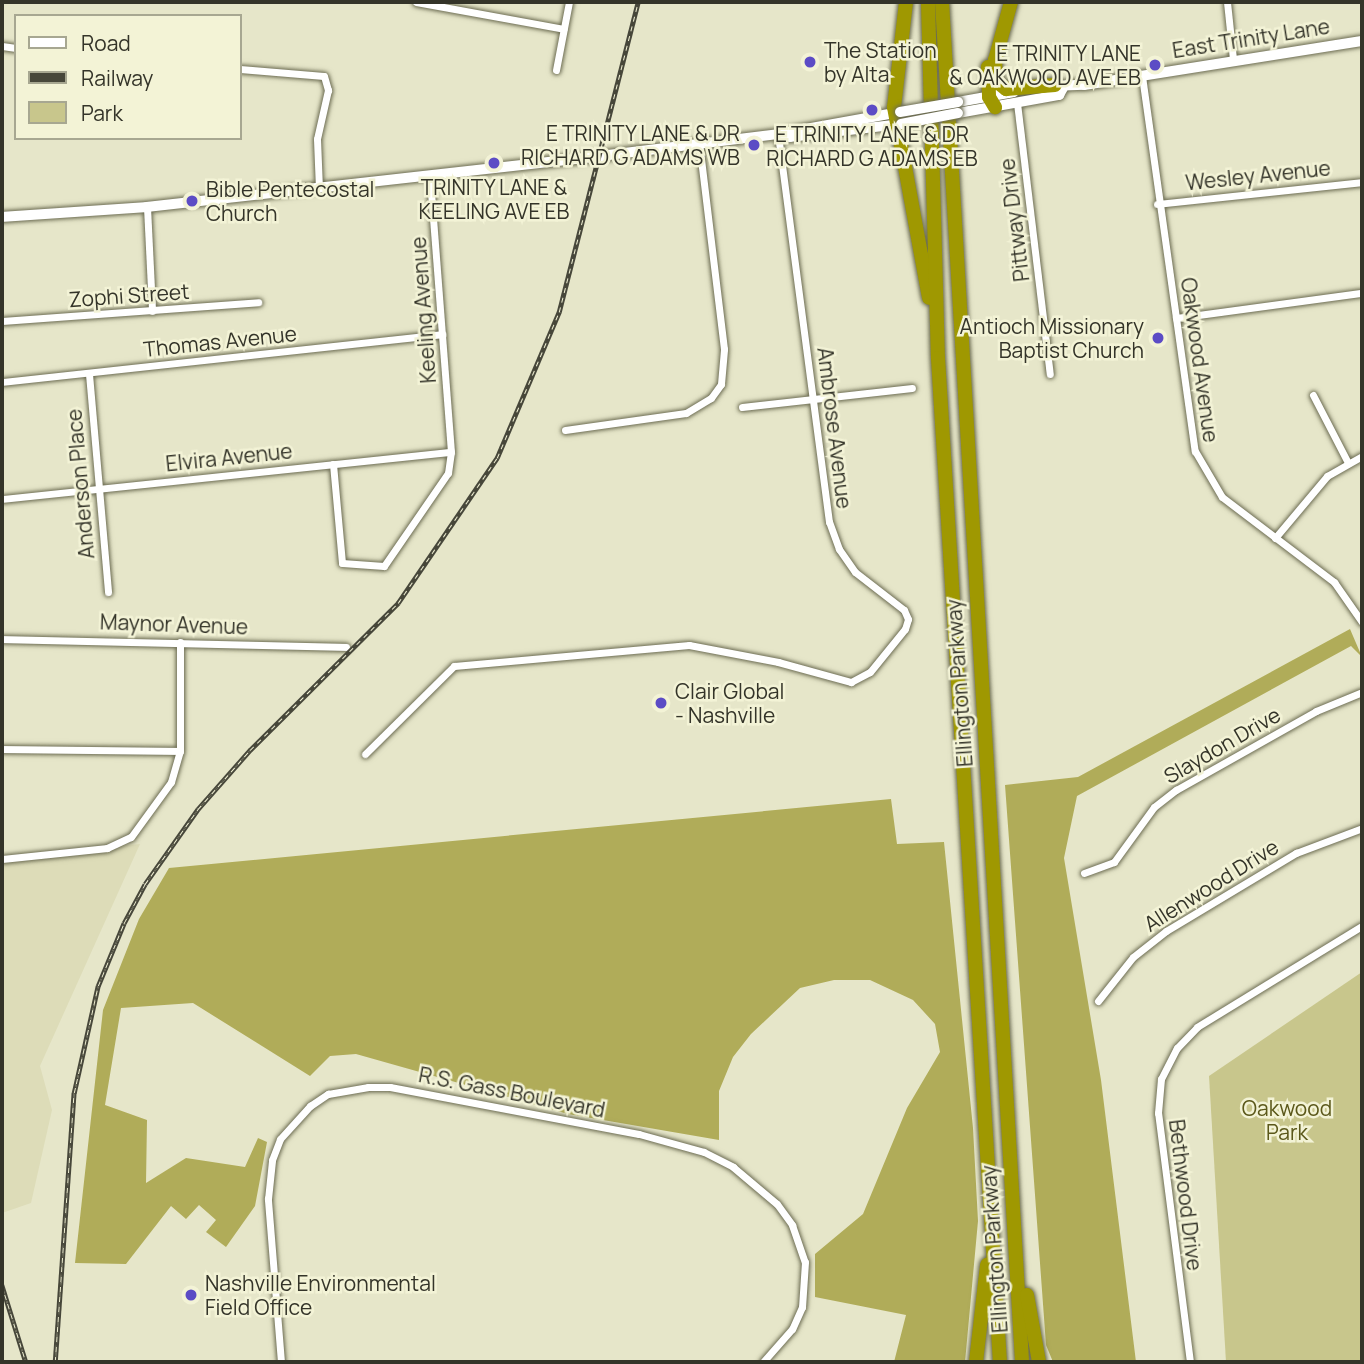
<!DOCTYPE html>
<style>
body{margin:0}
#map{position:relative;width:1364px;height:1364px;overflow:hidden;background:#e6e6c9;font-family:Manrope,sans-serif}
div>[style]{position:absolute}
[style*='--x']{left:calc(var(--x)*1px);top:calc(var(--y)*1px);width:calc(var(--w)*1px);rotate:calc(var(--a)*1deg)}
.built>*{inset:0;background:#dddcb8}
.green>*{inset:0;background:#c8c68c}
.forest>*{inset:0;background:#b0ac59}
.roads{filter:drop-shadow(0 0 2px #6c6c52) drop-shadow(0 0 2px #6c6c52)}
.street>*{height:7px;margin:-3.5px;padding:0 3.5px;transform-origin:3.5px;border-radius:3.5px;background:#fff}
.secondary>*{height:10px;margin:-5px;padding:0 5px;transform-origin:5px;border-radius:5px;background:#fff}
.highway>*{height:14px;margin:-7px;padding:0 7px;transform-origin:7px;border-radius:7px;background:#9f9801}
.rail>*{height:4.5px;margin-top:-2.25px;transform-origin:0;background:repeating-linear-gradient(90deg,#f3f3d6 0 5px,#47473a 0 10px);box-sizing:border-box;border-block:2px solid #47473a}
.bridges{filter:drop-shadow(0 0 2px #6c6c52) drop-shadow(0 0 2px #6c6c52)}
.secondary-bridge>*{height:10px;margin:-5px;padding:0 5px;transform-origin:5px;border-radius:5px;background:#fff}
.dots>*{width:19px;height:19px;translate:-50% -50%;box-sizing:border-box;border:4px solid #f3f3d6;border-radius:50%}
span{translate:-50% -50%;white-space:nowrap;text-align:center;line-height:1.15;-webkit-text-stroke:5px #f3f3d6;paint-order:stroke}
.street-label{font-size:21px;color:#343429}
.poi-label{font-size:21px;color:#343429}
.left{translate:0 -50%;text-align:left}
.right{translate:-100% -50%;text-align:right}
.park-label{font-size:21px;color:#5b581a}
.frame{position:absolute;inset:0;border:4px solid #343429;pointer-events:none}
.legend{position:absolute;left:14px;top:14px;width:228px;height:126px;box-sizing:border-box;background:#f3f3d6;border:2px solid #a7a791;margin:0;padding:9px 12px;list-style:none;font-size:21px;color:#343429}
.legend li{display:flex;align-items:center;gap:14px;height:35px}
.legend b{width:35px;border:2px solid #a7a791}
</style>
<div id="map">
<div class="built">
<div style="clip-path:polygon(140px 844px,40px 1066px,52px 1110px,31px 1203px,2px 1213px,2px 857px)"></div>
</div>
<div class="green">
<div style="clip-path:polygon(1362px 972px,1362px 1362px,1226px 1362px,1209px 1076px)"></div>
</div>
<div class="forest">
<div style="clip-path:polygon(1350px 629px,1362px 657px,1351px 646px,1077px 796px,1064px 858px,1101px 1080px,1136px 1362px,1053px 1362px,1046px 1345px,1005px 785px,1078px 777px)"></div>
<div style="clip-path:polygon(891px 799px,897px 844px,944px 842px,973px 1128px,978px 1221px,965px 1362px,894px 1362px,906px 1315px,815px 1297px,815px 1254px,863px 1214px,907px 1108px,940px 1052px,935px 1024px,913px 1000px,870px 980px,834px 980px,800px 988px,751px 1034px,733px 1057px,719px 1091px,719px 1140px,568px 1114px,356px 1054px,330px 1056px,310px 1076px,193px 1003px,121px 1008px,105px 1105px,147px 1120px,146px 1183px,186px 1158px,245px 1167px,258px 1138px,267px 1142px,255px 1206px,226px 1247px,206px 1232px,216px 1220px,199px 1205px,186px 1219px,171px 1206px,126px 1264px,75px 1263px,103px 1010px,139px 919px,169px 868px)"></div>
</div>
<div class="roads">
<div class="street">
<div style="--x:416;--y:2;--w:150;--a:10.3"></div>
<div style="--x:1227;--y:2;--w:57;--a:84"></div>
<div style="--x:2;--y:46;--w:14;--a:8"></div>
<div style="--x:240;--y:69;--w:84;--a:4.8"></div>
<div style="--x:324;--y:76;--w:15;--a:74"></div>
<div style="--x:328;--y:90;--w:50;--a:102.7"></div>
<div style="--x:317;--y:139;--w:49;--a:87.7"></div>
<div style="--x:556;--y:70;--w:69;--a:-79.2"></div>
<div style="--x:1142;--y:76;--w:379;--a:82"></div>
<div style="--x:1195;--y:451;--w:53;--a:59.6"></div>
<div style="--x:1222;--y:497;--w:141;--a:37.2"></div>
<div style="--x:1334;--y:582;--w:49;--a:55"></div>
<div style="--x:1017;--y:103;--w:273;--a:83.1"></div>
<div style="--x:1157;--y:204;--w:206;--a:-6.1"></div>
<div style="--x:147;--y:207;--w:104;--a:87.2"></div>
<div style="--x:1176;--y:318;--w:188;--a:-7.7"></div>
<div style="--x:2;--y:321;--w:257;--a:-4.2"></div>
<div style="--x:89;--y:374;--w:219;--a:85"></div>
<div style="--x:2;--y:382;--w:443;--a:-6.2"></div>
<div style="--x:1313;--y:395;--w:74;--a:62.7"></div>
<div style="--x:742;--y:407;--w:171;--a:-6.4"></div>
<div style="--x:565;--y:430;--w:122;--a:-8"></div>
<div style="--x:686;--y:413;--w:29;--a:-31"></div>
<div style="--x:711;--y:398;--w:17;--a:-54"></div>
<div style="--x:721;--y:384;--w:35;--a:-85"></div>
<div style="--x:724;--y:349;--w:208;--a:-96.9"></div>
<div style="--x:333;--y:464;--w:99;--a:84.8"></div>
<div style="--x:342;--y:563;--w:42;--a:4.1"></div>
<div style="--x:384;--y:566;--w:113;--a:-55.5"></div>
<div style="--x:448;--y:473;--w:21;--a:-82"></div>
<div style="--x:2;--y:499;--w:451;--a:-6"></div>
<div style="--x:451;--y:452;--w:277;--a:-94.4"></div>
<div style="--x:1275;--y:538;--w:81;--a:-50"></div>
<div style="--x:1327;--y:476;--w:40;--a:-29.7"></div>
<div style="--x:2;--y:639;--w:344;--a:1.3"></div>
<div style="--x:2;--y:749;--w:178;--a:0.6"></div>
<div style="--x:365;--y:754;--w:125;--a:-44.7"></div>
<div style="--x:454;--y:666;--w:236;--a:-5.1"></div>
<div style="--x:689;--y:645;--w:91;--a:10.8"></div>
<div style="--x:778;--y:662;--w:76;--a:15.3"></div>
<div style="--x:851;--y:682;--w:21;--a:-28"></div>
<div style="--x:870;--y:672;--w:55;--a:-50.9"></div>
<div style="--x:905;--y:629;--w:10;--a:-73"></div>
<div style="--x:908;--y:619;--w:10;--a:-114"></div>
<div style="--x:904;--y:610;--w:62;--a:-142.2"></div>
<div style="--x:855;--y:572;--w:28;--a:-125"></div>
<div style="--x:839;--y:549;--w:29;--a:-110"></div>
<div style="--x:829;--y:522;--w:391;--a:-97.5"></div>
<div style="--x:2;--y:859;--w:106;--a:-6"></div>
<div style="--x:107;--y:848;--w:26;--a:-25"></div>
<div style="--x:131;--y:837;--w:68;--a:-54"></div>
<div style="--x:171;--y:782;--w:32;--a:-74"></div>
<div style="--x:180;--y:751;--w:109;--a:-90"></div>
<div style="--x:1084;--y:873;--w:32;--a:-20"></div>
<div style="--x:1114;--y:862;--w:68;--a:-54"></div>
<div style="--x:1154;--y:807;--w:28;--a:-38"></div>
<div style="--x:1176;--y:790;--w:161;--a:-29.4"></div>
<div style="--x:1316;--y:711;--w:50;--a:-22.4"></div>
<div style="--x:1098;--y:1001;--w:56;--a:-51.5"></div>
<div style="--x:1133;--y:957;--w:42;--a:-38.2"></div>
<div style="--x:1166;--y:931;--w:152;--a:-31"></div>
<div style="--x:1296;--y:853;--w:71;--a:-20.7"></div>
<div style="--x:281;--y:1362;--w:164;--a:-94.6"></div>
<div style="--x:268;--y:1199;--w:39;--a:-84"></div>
<div style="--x:272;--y:1160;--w:22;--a:-69"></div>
<div style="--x:280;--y:1139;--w:45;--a:-47.7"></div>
<div style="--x:310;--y:1106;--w:22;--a:-34"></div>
<div style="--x:328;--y:1094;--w:41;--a:-9.9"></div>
<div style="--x:368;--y:1087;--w:22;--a:0"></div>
<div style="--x:390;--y:1087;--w:253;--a:10.7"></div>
<div style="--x:639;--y:1134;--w:67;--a:15.5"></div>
<div style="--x:704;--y:1152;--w:33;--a:27"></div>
<div style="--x:733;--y:1167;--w:57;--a:40.1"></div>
<div style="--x:777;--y:1204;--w:26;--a:54"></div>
<div style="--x:792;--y:1225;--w:39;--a:71"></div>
<div style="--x:805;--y:1262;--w:45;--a:93.8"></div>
<div style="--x:802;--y:1307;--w:24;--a:114"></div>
<div style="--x:792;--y:1329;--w:44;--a:131.3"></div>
<div style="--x:1190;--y:1362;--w:251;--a:-97.3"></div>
<div style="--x:1158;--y:1113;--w:34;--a:-85"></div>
<div style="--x:1161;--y:1079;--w:35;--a:-63"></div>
<div style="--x:1177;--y:1048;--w:29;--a:-46"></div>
<div style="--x:1197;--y:1027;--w:193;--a:-31.5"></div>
</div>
<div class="secondary">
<div style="--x:1050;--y:86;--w:34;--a:-2"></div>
<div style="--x:1084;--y:85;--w:281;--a:-9"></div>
<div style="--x:958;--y:102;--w:57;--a:-10.1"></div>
<div style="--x:958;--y:113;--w:103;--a:-10.1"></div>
<div style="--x:1059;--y:95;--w:8;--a:-60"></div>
<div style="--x:778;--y:134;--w:12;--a:14"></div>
<div style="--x:790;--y:137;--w:112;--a:-6.7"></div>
<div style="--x:2;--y:217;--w:145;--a:-3.9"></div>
<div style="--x:147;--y:207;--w:464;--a:-6.4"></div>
<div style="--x:608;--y:155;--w:171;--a:-7"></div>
<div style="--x:778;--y:134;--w:124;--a:-10.2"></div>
</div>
<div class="highway">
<div style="--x:906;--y:2;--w:106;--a:96.5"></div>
<div style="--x:894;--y:107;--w:194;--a:79.6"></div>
<div style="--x:928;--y:2;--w:356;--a:88.4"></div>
<div style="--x:938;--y:358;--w:1006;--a:86.47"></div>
<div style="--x:942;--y:2;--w:1362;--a:86.63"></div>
<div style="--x:1011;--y:2;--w:60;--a:105.4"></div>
<div style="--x:995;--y:60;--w:21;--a:87"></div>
<div style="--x:996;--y:81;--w:13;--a:39"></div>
<div style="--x:1006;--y:89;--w:49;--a:-4.7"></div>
<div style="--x:988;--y:67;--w:30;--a:88"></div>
<div style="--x:989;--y:97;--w:12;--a:59"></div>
<div style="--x:1027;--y:1295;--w:68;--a:79.8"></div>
<div style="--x:976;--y:1362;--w:98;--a:-83.5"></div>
</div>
</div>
<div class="rail">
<div style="--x:2;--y:1285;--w:81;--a:72.7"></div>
<div style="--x:55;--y:1362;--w:270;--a:-86"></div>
<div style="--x:74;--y:1093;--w:110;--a:-77.4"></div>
<div style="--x:98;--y:986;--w:68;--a:-67.6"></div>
<div style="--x:124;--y:923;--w:44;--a:-61.7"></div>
<div style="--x:145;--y:884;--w:92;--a:-54.8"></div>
<div style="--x:198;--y:809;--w:79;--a:-48.6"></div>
<div style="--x:250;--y:750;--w:209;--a:-44.8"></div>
<div style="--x:398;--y:603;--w:176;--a:-55.7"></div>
<div style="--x:497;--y:458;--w:159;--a:-67"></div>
<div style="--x:559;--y:312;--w:320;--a:-75.7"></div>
</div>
<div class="bridges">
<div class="secondary-bridge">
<div style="--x:900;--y:112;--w:59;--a:-9.8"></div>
<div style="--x:901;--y:124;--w:58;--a:-10.9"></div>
</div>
</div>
<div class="dots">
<div style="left:810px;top:62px;background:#5c4cc5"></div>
<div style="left:1155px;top:65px;background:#5c4cc5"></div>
<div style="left:872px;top:110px;background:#5c4cc5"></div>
<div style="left:754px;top:145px;background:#5c4cc5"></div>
<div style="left:494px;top:163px;background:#5c4cc5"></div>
<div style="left:192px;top:201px;background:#5c4cc5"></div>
<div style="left:1158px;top:338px;background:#5c4cc5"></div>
<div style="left:661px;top:703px;background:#5c4cc5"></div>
<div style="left:191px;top:1295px;background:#5c4cc5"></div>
</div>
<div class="street-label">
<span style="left:1251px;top:38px;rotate:-9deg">East Trinity Lane</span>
<span style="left:1258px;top:175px;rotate:-6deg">Wesley Avenue</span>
<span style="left:1014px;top:220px;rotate:-97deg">Pittway Drive</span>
<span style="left:129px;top:295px;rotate:-4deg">Zophi Street</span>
<span style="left:423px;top:310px;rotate:-94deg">Keeling Avenue</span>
<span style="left:220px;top:341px;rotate:-6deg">Thomas Avenue</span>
<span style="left:1200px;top:360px;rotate:82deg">Oakwood Avenue</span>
<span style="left:835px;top:428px;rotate:83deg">Ambrose Avenue</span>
<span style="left:229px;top:457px;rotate:-6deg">Elvira Avenue</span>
<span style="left:80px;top:484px;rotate:-95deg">Anderson Place</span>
<span style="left:174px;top:624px;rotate:2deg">Maynor Avenue</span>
<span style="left:959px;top:683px;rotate:-94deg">Ellington Parkway</span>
<span style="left:1222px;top:745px;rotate:-30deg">Slaydon Drive</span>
<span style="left:1211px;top:885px;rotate:-32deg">Allenwood Drive</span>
<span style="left:512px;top:1092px;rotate:11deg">R.S. Gass Boulevard</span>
<span style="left:1186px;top:1195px;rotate:83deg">Bethwood Drive</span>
<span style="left:994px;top:1249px;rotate:-94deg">Ellington Parkway</span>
</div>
<div class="poi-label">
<span class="left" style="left:824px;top:62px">The Station<br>by Alta</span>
<span class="right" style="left:1141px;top:65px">E TRINITY LANE<br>&amp; OAKWOOD AVE EB</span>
<span class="right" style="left:740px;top:145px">E TRINITY LANE &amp; DR<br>RICHARD G ADAMS WB</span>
<span style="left:872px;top:146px">E TRINITY LANE &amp; DR<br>RICHARD G ADAMS EB</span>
<span style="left:494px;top:199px">TRINITY LANE &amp;<br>KEELING AVE EB</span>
<span class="left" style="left:206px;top:201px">Bible Pentecostal<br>Church</span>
<span class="right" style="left:1144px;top:338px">Antioch Missionary<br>Baptist Church</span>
<span class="left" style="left:675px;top:703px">Clair Global<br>- Nashville</span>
<span class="left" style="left:205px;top:1295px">Nashville Environmental<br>Field Office</span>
</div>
<div class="park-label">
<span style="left:1287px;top:1120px">Oakwood<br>Park</span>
</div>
<div class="frame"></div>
<ul class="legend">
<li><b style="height:9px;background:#fff"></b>Road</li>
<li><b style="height:9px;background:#47473a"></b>Railway</li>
<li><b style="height:19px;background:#c8c68c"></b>Park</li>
</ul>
</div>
